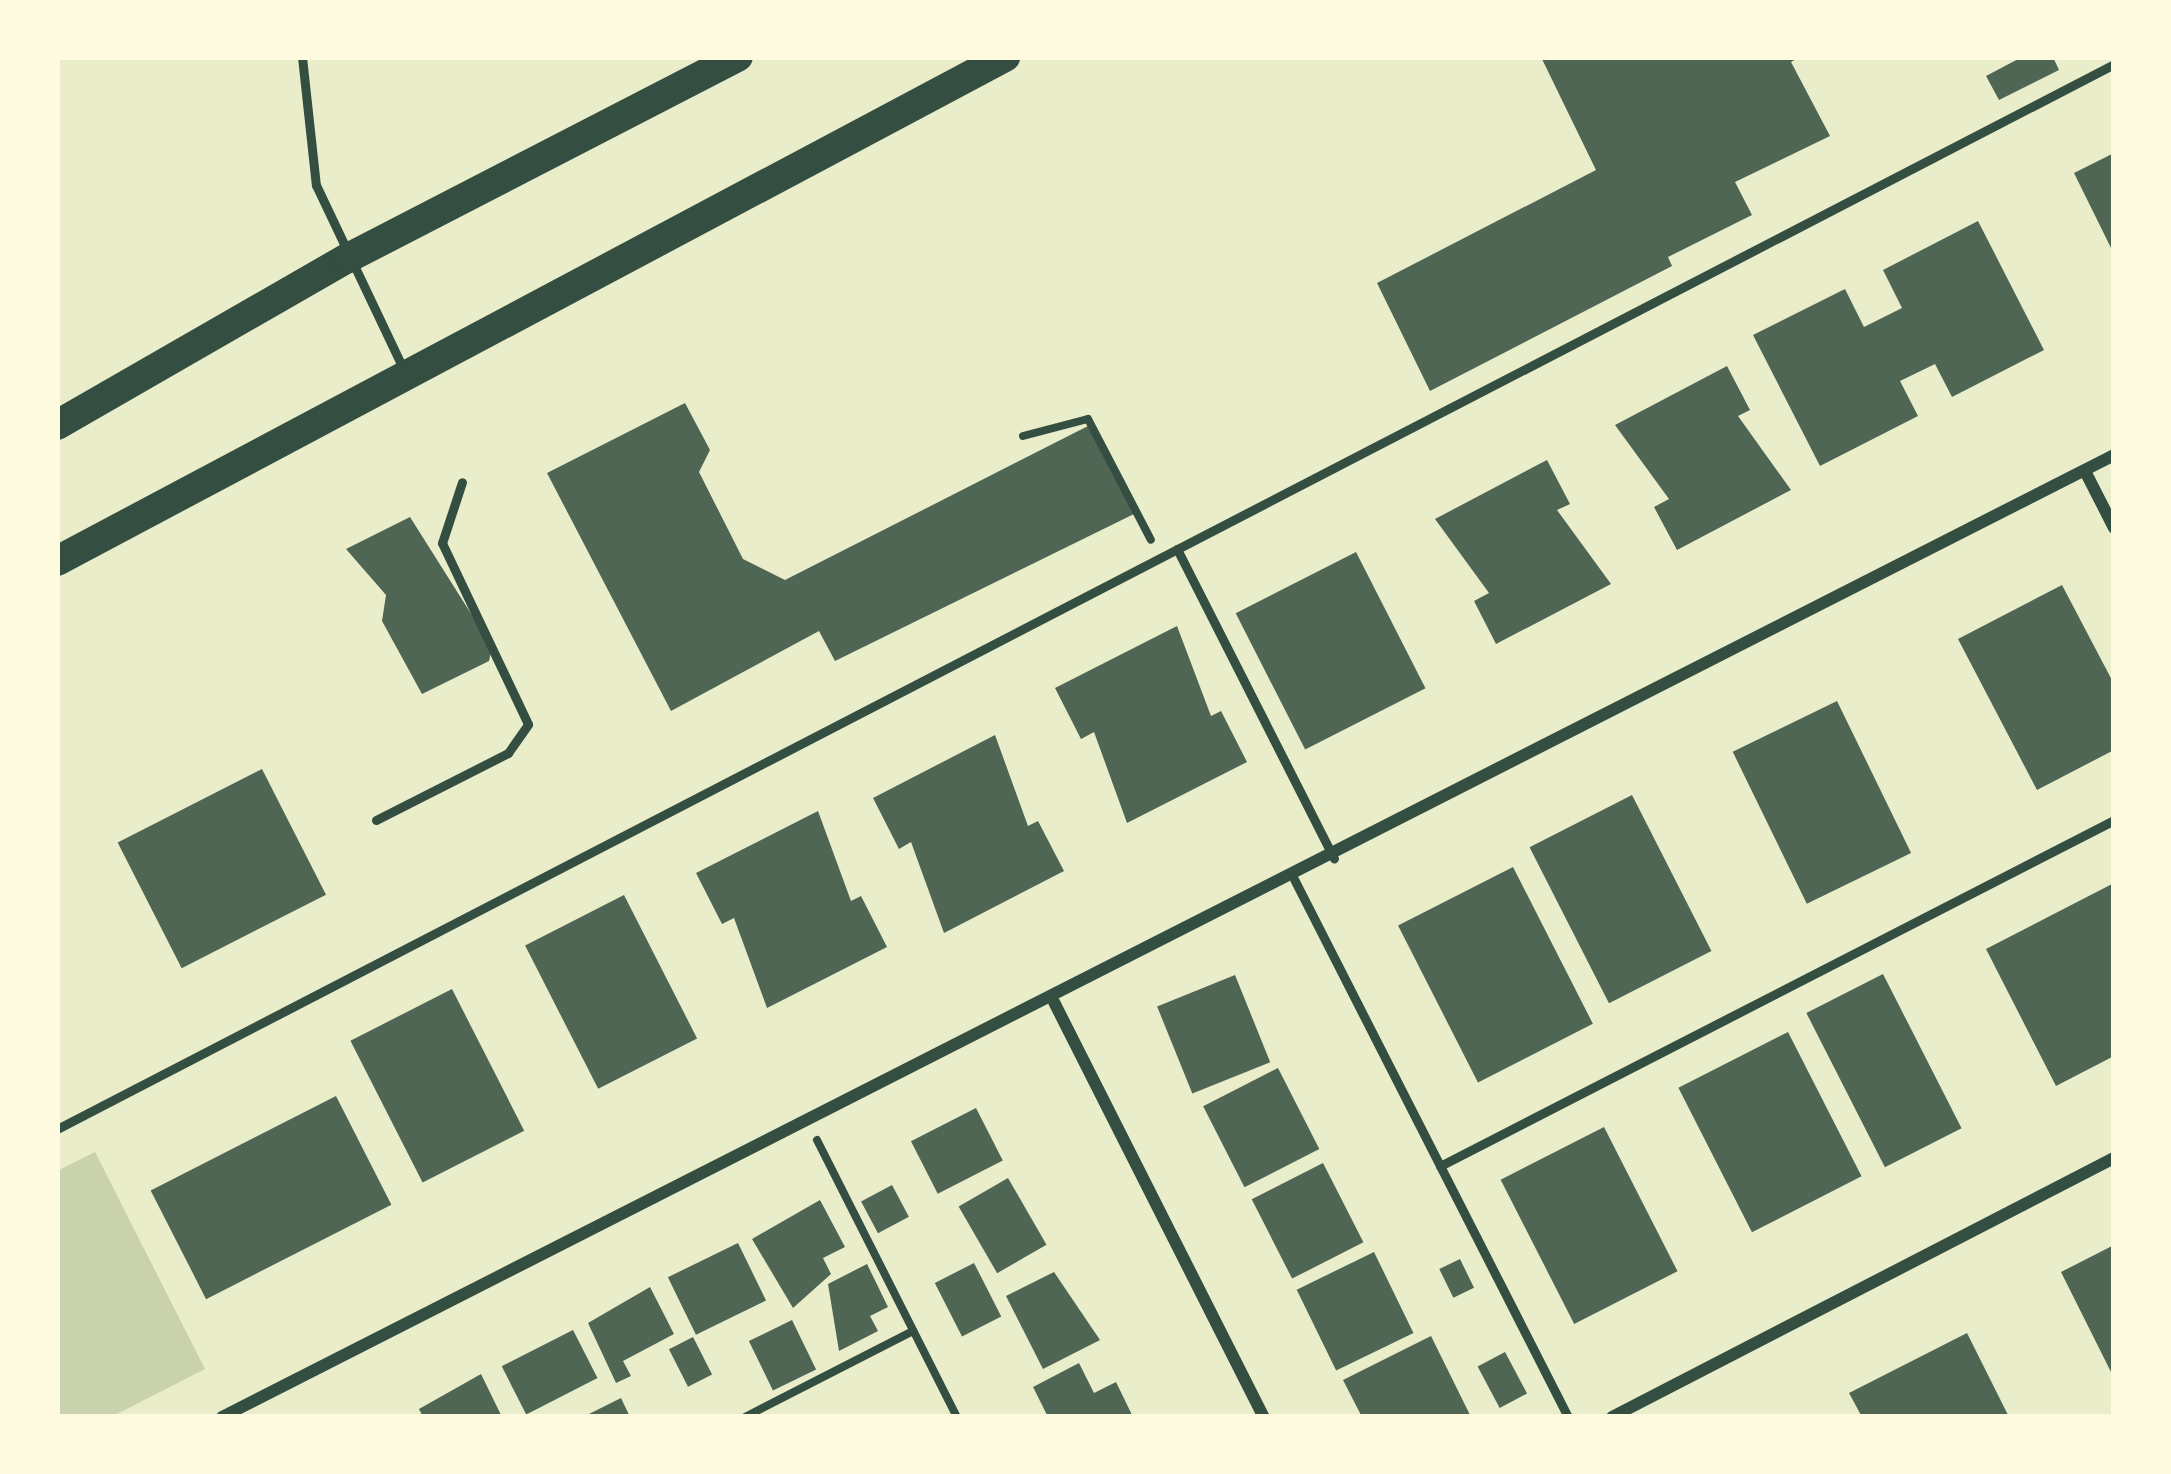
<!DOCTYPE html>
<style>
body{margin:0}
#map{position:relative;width:2171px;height:1474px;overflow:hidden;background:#e9edc9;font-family:Karla,sans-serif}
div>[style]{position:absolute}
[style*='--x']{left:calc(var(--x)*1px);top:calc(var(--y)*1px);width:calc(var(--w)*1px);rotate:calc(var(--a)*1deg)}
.green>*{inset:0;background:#cad2ad}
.building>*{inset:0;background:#4f6655;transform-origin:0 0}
.path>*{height:8px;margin:-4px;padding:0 4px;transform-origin:4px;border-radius:4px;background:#344e41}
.service>*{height:9px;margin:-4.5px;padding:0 4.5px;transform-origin:4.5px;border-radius:4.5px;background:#344e41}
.minor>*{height:12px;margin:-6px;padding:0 6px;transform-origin:6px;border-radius:6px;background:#344e41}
.primary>*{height:30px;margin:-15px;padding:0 15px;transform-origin:15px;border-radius:15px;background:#344e41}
span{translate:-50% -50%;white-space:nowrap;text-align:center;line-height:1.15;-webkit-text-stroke:10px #fefae0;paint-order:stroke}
.frame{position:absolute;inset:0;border:60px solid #fefae0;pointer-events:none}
</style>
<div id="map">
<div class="green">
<div style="clip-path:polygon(95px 1152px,205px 1369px,111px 1417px,57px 1417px,57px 1171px)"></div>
</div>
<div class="building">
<div style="clip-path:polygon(1541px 57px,1800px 57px,1791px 62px,1830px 136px,1735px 182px,1752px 215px,1668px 257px,1672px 266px,1430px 391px,1377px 283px,1596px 170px)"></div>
<div style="clip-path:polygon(2022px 57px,2053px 57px,2059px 70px,1999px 100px,1986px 76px)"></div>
<div style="clip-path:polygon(2114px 153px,2114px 254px,2074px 173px)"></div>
<div style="clip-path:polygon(1978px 221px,2044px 350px,1952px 397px,1935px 364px,1900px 381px,1918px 416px,1820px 466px,1753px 335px,1845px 289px,1864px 327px,1902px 308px,1883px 270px)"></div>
<div style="clip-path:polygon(1727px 366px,1750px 410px,1738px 416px,1791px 490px,1677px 550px,1654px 507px,1669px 499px,1615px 425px)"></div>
<div style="clip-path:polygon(685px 403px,710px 450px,699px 472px,743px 559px,785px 580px,1090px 425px,1136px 513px,835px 661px,819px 631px,671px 711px,547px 473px)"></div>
<div style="clip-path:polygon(1547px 460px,1570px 504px,1557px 510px,1611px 584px,1496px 644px,1474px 601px,1489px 593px,1435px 519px)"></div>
<div style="clip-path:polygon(410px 517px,492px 647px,489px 661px,422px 694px,382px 621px,386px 595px,346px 549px)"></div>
<div style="left:1356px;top:552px;width:153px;height:135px;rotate:63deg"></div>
<div style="clip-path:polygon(2062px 585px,2114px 684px,2114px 750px,2037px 790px,1958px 639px)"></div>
<div style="clip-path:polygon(1177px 626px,1211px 716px,1221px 711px,1247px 762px,1127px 823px,1094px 732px,1081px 739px,1055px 688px)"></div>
<div style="left:1837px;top:701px;width:169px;height:116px;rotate:64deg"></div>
<div style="clip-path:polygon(995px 735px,1028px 826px,1038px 821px,1064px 871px,944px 933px,911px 842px,899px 849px,873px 798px)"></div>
<div style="left:262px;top:769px;width:141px;height:162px;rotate:63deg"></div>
<div style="left:1632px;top:795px;width:175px;height:115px;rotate:63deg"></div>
<div style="clip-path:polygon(818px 811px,851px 901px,861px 896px,887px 947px,767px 1008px,734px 918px,722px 924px,696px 873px)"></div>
<div style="left:1513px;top:867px;width:176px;height:129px;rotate:63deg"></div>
<div style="clip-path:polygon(2114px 883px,2114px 1056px,2056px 1086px,1986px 949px)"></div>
<div style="left:624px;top:895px;width:161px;height:111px;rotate:63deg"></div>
<div style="left:1883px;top:974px;width:173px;height:86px;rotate:63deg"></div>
<div style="left:1235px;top:975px;width:94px;height:84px;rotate:68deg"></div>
<div style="left:452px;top:989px;width:159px;height:114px;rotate:63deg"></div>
<div style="left:1788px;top:1032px;width:162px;height:123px;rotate:63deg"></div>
<div style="left:1278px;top:1068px;width:91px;height:84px;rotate:63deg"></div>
<div style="left:336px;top:1096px;width:122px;height:208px;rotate:63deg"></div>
<div style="left:976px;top:1108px;width:59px;height:73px;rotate:63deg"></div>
<div style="left:1604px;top:1127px;width:162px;height:116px;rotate:63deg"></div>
<div style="left:1323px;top:1163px;width:89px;height:80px;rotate:63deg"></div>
<div style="left:1008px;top:1178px;width:77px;height:57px;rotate:60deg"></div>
<div style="left:892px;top:1185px;width:36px;height:35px;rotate:62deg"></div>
<div style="clip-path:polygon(820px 1200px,845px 1247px,823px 1258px,831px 1274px,793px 1308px,752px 1239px)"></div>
<div style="left:738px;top:1243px;width:64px;height:78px;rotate:64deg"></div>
<div style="clip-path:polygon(2114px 1245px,2114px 1378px,2061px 1272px)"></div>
<div style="left:1374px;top:1252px;width:90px;height:86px;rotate:64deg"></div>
<div style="left:1460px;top:1259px;width:32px;height:23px;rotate:64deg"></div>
<div style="left:974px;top:1263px;width:60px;height:44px;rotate:63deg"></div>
<div style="clip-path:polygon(867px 1264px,888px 1307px,870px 1316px,878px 1331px,839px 1351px,828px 1284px)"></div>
<div style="clip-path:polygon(1054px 1272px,1100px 1340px,1043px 1369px,1006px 1296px)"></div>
<div style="clip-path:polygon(650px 1287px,674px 1334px,623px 1361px,631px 1376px,616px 1383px,588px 1323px)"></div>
<div style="left:792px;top:1320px;width:55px;height:48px;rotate:64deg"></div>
<div style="left:573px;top:1330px;width:54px;height:80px;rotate:63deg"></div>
<div style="clip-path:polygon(1967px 1333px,2009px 1417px,1862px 1417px,1849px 1393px)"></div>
<div style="clip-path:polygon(1431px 1336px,1471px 1417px,1362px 1417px,1343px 1380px)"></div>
<div style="left:693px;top:1337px;width:42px;height:27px;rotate:63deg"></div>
<div style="left:1505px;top:1352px;width:47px;height:31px;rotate:62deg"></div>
<div style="clip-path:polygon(1079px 1363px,1094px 1393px,1116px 1382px,1133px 1417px,1048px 1417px,1033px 1387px)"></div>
<div style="clip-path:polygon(481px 1374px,502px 1417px,423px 1417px,419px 1409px)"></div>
<div style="clip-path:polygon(621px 1398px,630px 1417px,583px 1417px)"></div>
</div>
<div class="path">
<div style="--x:1023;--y:436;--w:67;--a:-14.7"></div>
<div style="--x:1088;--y:419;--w:136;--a:62.5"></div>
<div style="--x:817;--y:1140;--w:310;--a:63.2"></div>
<div style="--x:745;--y:1417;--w:189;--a:-27.1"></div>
</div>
<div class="service">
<div style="--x:302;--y:57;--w:129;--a:83.8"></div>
<div style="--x:316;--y:185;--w:203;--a:64.6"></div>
<div style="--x:1177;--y:549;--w:347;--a:63.1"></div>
<div style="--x:376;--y:820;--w:148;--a:-26.9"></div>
<div style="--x:508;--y:753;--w:35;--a:-55"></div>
<div style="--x:528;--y:724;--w:200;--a:-115.4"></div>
<div style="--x:442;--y:543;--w:64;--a:-71.8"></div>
<div style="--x:1294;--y:879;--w:604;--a:63.01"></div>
<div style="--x:57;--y:1129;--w:2316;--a:-27.37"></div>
<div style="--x:1440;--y:1166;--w:758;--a:-27.17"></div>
</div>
<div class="minor">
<div style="--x:2085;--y:471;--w:64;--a:63"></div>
<div style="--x:1054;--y:1002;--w:465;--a:63.2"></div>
<div style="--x:222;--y:1417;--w:2123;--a:-26.95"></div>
<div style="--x:1612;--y:1417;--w:565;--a:-27.29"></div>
</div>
<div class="primary">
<div style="--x:57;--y:425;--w:333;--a:-29.9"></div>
<div style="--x:346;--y:259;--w:441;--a:-27.3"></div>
<div style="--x:57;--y:561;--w:1074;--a:-28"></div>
</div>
<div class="frame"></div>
</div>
